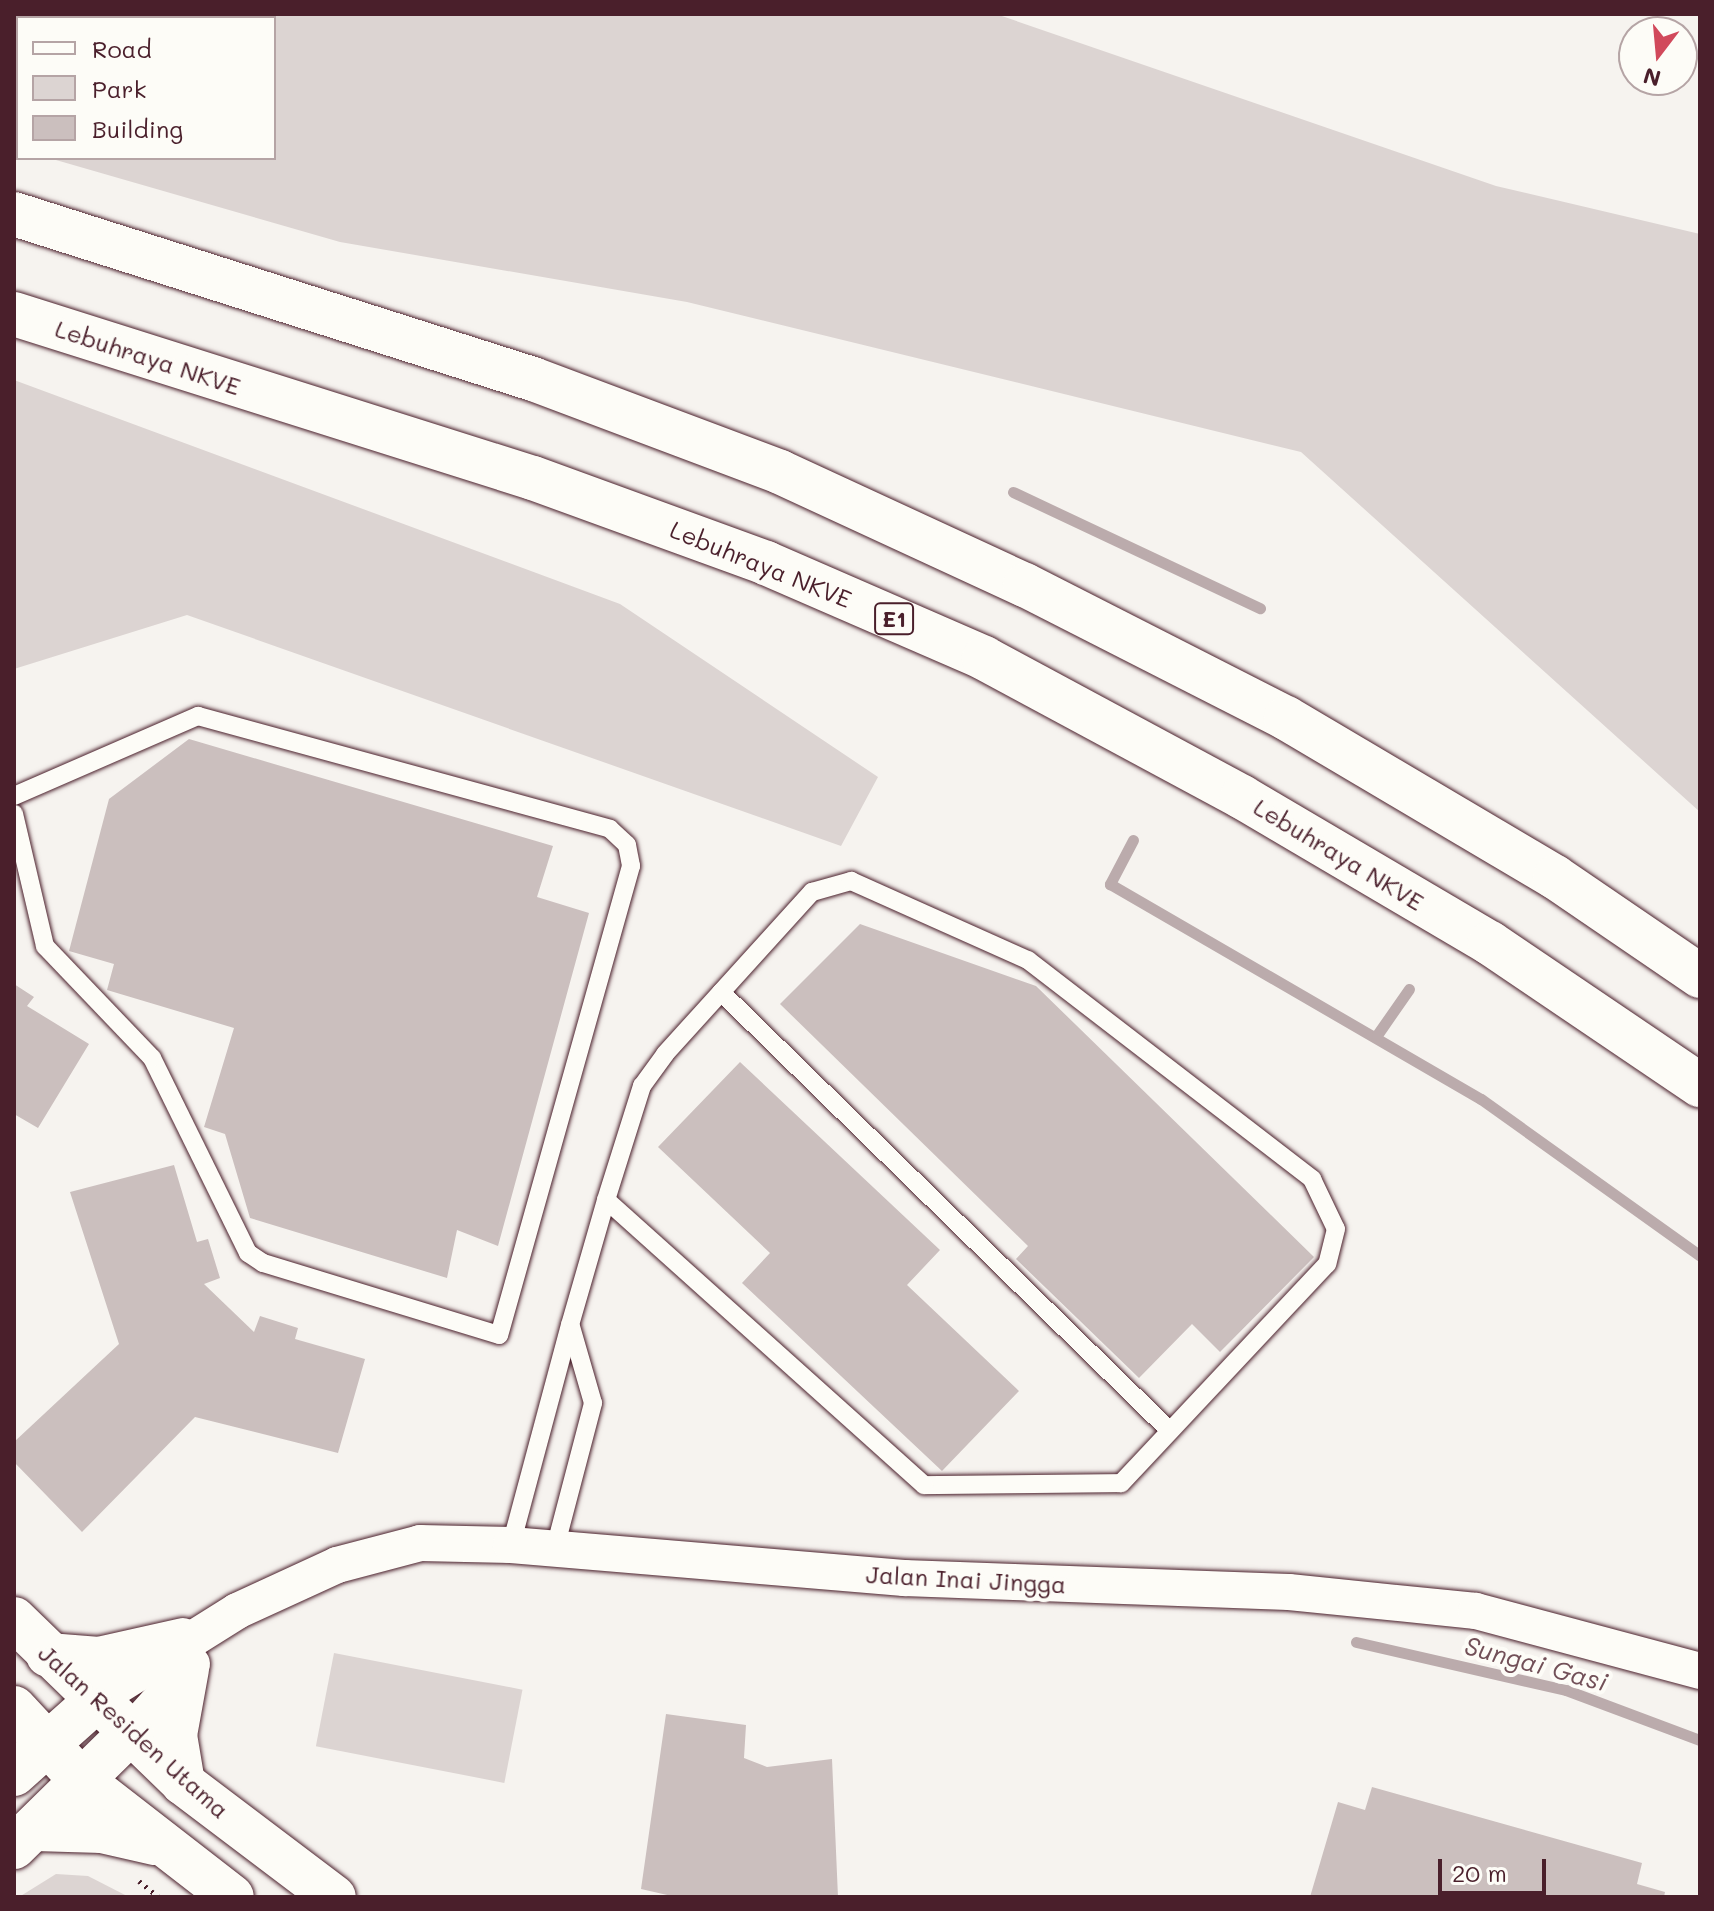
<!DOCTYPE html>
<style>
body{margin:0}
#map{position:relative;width:1714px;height:1911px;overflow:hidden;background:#f6f3ef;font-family:Mali,sans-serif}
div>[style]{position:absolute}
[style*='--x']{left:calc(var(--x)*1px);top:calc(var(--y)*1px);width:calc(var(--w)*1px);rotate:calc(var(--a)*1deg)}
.green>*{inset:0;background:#dcd4d2;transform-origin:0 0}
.stream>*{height:11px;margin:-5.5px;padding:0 5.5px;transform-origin:5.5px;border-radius:5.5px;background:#bbabac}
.building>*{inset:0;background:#cbbfbe}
.path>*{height:5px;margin-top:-2.5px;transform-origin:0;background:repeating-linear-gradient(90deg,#4a1f2b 0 2px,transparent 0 8px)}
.roads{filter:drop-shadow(0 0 2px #4a1f2b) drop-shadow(0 0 2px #4a1f2b)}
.service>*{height:18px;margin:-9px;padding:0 9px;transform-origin:9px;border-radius:9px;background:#fdfcf7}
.minor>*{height:36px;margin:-18px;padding:0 18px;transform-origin:18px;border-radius:18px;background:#fdfcf7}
.tertiary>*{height:44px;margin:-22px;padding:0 22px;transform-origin:22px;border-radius:22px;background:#fdfcf7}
.motorway>*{height:44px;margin:-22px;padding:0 22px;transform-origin:22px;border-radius:22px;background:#fdfcf7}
span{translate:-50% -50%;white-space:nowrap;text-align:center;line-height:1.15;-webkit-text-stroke:8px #fdfcf7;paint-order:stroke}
.shield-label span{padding:2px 6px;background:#fdfcf7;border:2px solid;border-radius:6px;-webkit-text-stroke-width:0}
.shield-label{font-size:22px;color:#4a1f2b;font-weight:700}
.street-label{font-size:24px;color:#4a1f2b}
.water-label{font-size:26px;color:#725058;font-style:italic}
.frame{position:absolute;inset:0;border:16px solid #4a1f2b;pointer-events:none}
.legend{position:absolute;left:16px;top:16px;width:260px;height:144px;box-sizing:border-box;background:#fdfcf7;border:2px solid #b5a4a5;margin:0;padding:10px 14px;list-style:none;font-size:24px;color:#4a1f2b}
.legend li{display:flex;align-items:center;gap:16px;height:40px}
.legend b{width:40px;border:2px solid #b5a4a5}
.north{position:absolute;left:1618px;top:16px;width:80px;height:80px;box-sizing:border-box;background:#fdfcf7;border:2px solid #b5a4a5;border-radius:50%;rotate:196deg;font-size:22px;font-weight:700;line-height:32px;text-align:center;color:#4a1f2b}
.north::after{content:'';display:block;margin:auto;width:28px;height:36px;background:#d1495b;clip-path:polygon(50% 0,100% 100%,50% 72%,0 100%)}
.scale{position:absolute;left:1438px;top:1859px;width:108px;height:36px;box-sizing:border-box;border:4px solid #4a1f2b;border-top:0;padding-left:10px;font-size:24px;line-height:28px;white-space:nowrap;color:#4a1f2b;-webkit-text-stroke:6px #fdfcf7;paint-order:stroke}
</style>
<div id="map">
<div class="green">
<div style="clip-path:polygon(14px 14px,996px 14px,1496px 186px,1700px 234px,1700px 812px,1301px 452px,687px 302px,340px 242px,49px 158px,274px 158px,274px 18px,18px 18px,18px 149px,14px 148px)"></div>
<div style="clip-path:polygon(14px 380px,620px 604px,878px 777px,841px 846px,187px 615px,14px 669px)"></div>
<div style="left:334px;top:1653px;width:192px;height:95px;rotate:11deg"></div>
<div style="clip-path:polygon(56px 1874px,88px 1876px,129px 1897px,19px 1897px)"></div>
</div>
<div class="stream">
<div style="--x:1013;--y:492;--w:273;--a:25.2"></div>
<div style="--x:1133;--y:840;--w:50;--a:117.6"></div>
<div style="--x:1110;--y:884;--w:429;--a:30.1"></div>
<div style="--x:1481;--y:1099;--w:269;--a:35.6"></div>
<div style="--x:1377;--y:1035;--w:56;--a:-55.2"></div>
<div style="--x:1356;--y:1642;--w:215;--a:12.9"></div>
<div style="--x:1566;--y:1690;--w:143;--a:20.5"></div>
</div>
<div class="building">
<div style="clip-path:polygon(189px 739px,553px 846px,537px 897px,589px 913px,498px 1246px,457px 1230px,447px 1278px,250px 1218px,225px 1134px,204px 1127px,234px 1028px,107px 990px,114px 964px,69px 951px,109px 799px)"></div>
<div style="clip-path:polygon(860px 924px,1036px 986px,1314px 1257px,1220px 1352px,1192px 1324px,1139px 1378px,1016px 1259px,1028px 1246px,780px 1004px)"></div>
<div style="clip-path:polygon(14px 984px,34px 997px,27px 1006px,89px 1044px,38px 1128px,14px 1114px)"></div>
<div style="clip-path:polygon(740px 1062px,940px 1250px,907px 1285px,1019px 1391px,942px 1471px,742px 1283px,770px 1253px,658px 1147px)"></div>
<div style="clip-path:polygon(174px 1165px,197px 1242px,208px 1239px,220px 1278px,204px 1284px,254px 1332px,260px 1316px,298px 1328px,295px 1339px,365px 1359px,338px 1453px,195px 1417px,82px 1532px,14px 1462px,14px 1442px,119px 1344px,70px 1192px)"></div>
<div style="clip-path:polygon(666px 1714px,746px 1725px,744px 1758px,767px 1767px,832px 1759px,838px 1897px,676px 1897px,641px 1889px)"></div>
<div style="clip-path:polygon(1372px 1787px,1642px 1863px,1637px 1884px,1665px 1892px,1664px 1897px,1310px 1897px,1338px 1802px,1365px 1810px)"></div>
</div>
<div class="path">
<div style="--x:139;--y:1881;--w:26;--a:39"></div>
</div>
<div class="roads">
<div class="service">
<div style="--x:14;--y:796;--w:201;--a:-23.5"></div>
<div style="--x:198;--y:716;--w:427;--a:15.3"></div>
<div style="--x:610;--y:829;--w:23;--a:43"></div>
<div style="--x:627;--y:845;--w:21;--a:79"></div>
<div style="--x:631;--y:866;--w:487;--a:105.7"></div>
<div style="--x:499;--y:1335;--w:247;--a:-163"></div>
<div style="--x:263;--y:1263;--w:18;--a:-146"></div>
<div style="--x:248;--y:1253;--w:217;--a:-116.2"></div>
<div style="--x:152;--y:1058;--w:155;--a:-133.7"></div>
<div style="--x:45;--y:946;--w:136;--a:-103.2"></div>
<div style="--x:721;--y:992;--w:628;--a:44.35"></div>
<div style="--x:511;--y:1545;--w:228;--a:-75"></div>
<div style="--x:570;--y:1325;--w:130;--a:-73.9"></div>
<div style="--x:606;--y:1200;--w:120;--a:-72.5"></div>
<div style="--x:642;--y:1086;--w:39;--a:-54"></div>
<div style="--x:665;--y:1054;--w:219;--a:-47.8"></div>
<div style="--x:812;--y:892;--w:41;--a:-15.8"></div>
<div style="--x:851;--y:881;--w:194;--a:24.1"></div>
<div style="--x:1028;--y:960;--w:359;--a:37.6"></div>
<div style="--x:1312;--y:1179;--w:55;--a:64.4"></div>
<div style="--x:1336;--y:1229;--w:36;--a:104"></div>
<div style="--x:1327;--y:1264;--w:301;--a:133.2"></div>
<div style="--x:1121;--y:1483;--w:197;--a:179.4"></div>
<div style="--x:924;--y:1485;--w:427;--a:-138.1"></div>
<div style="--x:555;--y:1548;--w:150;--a:-75.3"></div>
<div style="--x:593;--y:1403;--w:79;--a:-106.1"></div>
</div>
<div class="minor">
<div style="--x:100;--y:1697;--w:162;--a:-32.1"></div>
<div style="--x:237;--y:1611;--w:110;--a:-24.7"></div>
<div style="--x:337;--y:1565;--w:86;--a:-14.8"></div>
<div style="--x:420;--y:1543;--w:91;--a:1.3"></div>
<div style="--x:511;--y:1545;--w:394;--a:4.8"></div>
<div style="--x:904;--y:1578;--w:385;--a:2.1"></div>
<div style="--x:1289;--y:1592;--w:188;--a:5.8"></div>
<div style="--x:1476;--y:1611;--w:232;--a:15"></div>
<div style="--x:132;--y:1731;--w:90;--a:-48.2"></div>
</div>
<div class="tertiary">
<div style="--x:14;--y:1619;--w:235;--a:44.1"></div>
<div style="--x:183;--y:1783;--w:189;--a:37.1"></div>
<div style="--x:48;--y:1655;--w:51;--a:4.5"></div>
<div style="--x:99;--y:1659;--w:86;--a:-12.7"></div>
<div style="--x:14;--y:1708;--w:97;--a:47.1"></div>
<div style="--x:80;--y:1779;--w:192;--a:37.8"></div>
<div style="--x:14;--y:1774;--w:115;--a:-41.8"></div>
<div style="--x:183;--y:1783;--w:49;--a:-99.5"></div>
<div style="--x:175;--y:1735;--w:67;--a:-79.7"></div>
<div style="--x:35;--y:1829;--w:67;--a:1.7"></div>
<div style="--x:102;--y:1831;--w:54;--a:12.8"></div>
<div style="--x:14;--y:1847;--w:165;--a:-44.5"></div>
</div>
<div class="motorway">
<div style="--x:14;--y:214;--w:545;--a:17.64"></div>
<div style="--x:533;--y:379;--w:264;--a:20.6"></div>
<div style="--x:780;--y:472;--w:270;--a:24.8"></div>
<div style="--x:1025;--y:585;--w:293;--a:27"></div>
<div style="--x:1286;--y:718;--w:312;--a:30.6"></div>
<div style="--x:1555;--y:877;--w:176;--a:34.3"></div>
<div style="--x:14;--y:314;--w:544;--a:17.54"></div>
<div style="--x:533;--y:478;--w:248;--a:20"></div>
<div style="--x:766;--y:563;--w:238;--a:23.5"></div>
<div style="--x:984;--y:658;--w:293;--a:28.3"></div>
<div style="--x:1242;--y:797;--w:288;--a:30.5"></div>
<div style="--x:1490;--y:943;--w:254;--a:34.1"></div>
</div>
</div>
<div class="shield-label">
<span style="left:894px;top:619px">E1</span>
</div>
<div class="street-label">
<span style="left:148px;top:357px;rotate:18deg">Lebuhraya NKVE</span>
<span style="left:761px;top:564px;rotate:22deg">Lebuhraya NKVE</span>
<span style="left:1339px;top:854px;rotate:31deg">Lebuhraya NKVE</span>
<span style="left:966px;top:1579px;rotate:3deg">Jalan Inai Jingga</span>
<span style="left:134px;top:1731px;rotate:42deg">Jalan Residen Utama</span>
</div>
<div class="water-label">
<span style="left:1536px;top:1664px;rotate:15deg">Sungai Gasi</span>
</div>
<div class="frame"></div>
<ul class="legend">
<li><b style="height:10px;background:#fdfcf7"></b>Road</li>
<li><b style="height:22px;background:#dcd4d2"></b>Park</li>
<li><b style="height:22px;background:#cbbfbe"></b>Building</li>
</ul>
<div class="north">N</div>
<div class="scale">20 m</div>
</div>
